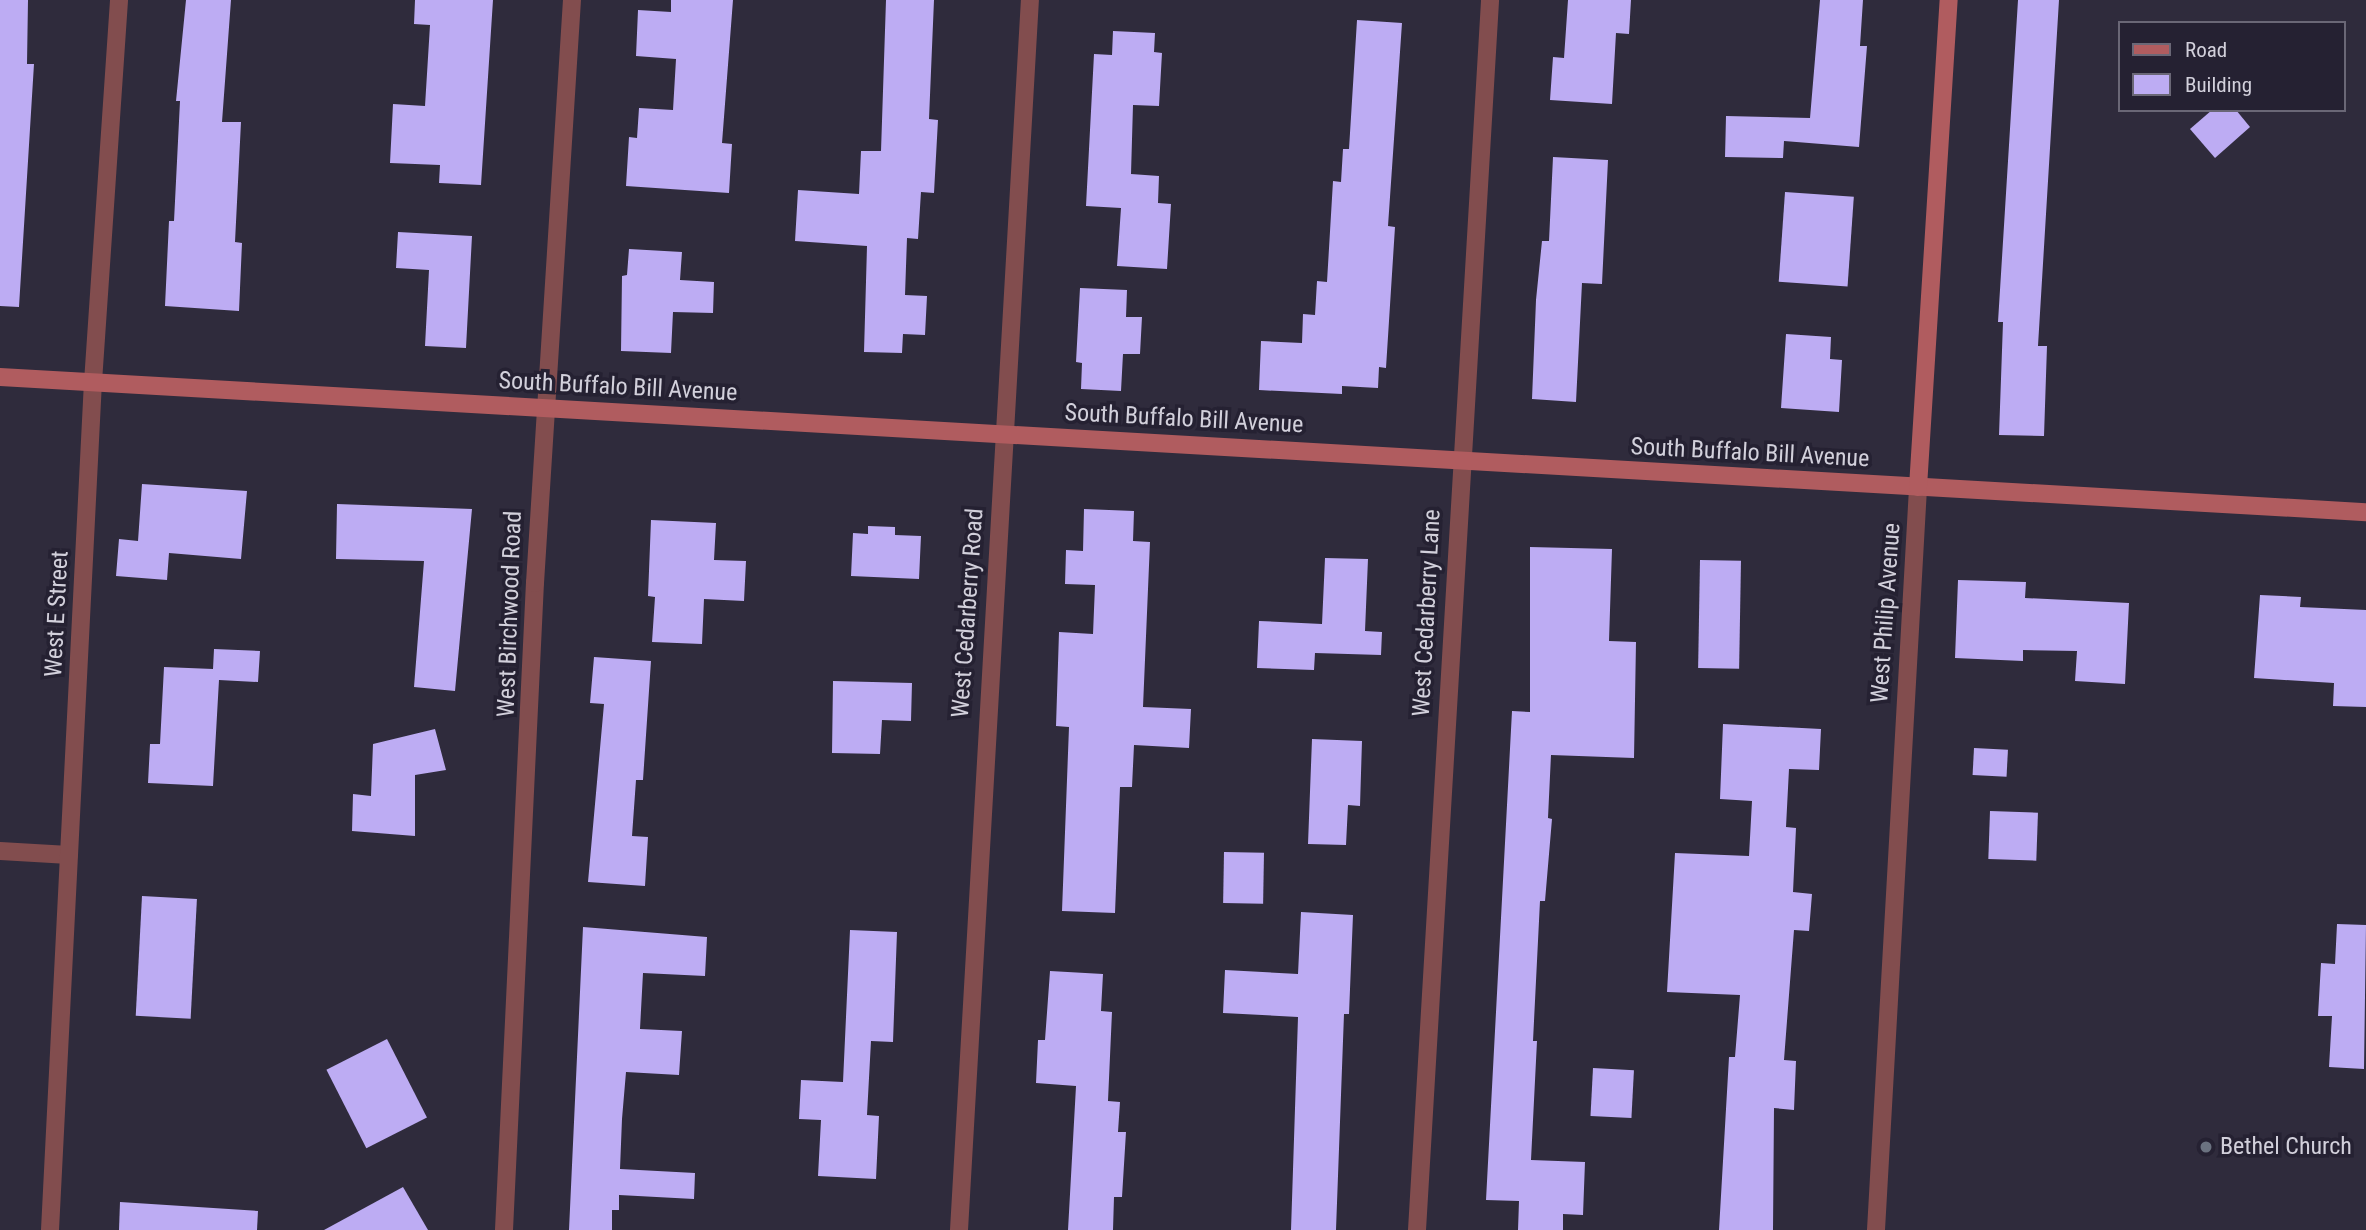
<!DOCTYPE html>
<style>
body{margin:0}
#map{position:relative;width:2366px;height:1230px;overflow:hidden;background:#2f2b3c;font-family:"Roboto Condensed",sans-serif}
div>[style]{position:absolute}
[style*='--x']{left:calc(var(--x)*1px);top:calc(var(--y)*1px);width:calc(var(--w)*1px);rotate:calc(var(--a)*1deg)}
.building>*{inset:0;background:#bdacf3;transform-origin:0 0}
.minor>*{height:18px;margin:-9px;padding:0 9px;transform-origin:9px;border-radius:9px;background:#824d4e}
.tertiary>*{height:18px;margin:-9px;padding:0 9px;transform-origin:9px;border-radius:9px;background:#824d4e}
.secondary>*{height:18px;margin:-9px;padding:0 9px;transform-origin:9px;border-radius:9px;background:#b05c5f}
.dots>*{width:19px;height:19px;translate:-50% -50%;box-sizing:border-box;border:4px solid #252132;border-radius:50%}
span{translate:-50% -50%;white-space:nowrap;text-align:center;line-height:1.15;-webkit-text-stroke:7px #252132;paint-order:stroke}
.street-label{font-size:24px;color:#d2d0db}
.poi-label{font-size:24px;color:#d2d0db}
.left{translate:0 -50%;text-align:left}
.legend{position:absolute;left:2118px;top:21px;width:228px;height:91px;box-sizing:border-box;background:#252132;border:2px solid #6a6776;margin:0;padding:9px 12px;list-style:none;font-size:21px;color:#d2d0db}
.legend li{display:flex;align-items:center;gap:14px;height:35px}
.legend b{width:35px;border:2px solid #6a6776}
</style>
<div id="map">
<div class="building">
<div style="clip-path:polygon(0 0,28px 0,27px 64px,34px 64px,19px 307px,0 306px)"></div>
<div style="clip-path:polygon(186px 0,231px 0,222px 122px,241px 122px,235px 242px,242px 243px,239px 311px,165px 306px,169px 221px,174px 221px,180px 101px,176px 101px)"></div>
<div style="clip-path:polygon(415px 0,493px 0,481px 185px,439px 183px,440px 165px,390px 163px,393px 104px,425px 106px,430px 25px,414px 24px)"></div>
<div style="clip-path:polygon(671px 0,733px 0,722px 143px,732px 144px,729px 193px,626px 186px,629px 137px,637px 138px,639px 108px,673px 110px,676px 59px,636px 56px,638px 10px,671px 12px)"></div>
<div style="clip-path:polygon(886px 0,934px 0,929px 119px,938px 120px,934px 193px,921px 192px,918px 239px,907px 238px,905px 295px,927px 296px,925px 335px,903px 334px,902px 353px,864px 352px,867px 246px,795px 241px,798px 190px,859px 194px,861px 151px,881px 151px)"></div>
<div style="clip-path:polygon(1568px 0,1631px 0,1629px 34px,1616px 33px,1612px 104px,1550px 100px,1553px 57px,1564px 58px)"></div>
<div style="clip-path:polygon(1820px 0,1863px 0,1860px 46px,1867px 46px,1859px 147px,1784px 141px,1783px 158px,1725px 157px,1726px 116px,1810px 118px)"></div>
<div style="clip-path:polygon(2018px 0,2059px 0,2038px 346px,2047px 346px,2044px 436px,1999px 435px,2003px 322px,1998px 322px)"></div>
<div style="clip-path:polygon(1357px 20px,1402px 23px,1388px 226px,1395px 227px,1386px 368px,1379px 367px,1378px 388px,1342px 386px,1342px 394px,1259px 390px,1261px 341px,1302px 343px,1303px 314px,1315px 315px,1317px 281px,1327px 282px,1333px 181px,1341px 182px,1343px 149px,1349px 149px)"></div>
<div style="clip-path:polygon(1113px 31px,1155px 33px,1154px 52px,1162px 53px,1159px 106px,1133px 105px,1131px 174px,1159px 176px,1158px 203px,1171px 204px,1167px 269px,1117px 266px,1121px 208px,1086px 206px,1094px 54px,1112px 55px)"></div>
<div style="clip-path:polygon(2212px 110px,2236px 110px,2250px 127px,2215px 158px,2190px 129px)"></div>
<div style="clip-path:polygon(1553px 157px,1608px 160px,1602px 284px,1582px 283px,1576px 402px,1532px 399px,1536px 300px,1542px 241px,1549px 241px)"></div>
<div style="left:1785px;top:192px;width:69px;height:90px;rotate:4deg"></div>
<div style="clip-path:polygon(398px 232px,472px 236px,466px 348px,425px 346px,429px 270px,396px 268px)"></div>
<div style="clip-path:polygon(629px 249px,682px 252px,680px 280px,714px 282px,713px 313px,673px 312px,671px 353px,621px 351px,622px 276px,627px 275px)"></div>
<div style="clip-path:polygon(1080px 288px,1127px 290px,1126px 317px,1142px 317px,1140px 354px,1123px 354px,1121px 391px,1081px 389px,1082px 363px,1076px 362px)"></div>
<div style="clip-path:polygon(1786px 334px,1831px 337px,1830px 359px,1842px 360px,1839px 412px,1781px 408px)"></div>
<div style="clip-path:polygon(142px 484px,247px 491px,241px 559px,169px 553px,167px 580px,116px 576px,119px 539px,138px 541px)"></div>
<div style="clip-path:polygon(337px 504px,472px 509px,455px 691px,414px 687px,424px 561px,336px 559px)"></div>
<div style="clip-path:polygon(1084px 509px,1134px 511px,1133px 541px,1150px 542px,1143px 707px,1191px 709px,1189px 748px,1134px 745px,1132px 787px,1120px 787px,1115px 913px,1062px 911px,1069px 727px,1056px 726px,1059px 632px,1093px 634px,1095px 585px,1065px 584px,1066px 550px,1083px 551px)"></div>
<div style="clip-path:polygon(651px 520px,716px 523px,714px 560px,746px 561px,744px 601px,704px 599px,702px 644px,652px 642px,655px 597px,648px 596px)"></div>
<div style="clip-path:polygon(868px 526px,895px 527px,895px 535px,921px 536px,919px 579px,851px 576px,853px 533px,868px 534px)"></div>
<div style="clip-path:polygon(1530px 547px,1612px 549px,1609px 641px,1636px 642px,1634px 758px,1551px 755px,1548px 818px,1552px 819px,1545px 901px,1540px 901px,1533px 1041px,1537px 1041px,1531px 1160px,1585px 1162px,1583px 1215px,1563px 1214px,1563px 1230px,1518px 1230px,1519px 1201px,1486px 1200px,1512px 711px,1530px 712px)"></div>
<div style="clip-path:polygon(1325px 558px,1368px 559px,1365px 631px,1382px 632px,1381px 655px,1315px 653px,1314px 670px,1257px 668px,1259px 621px,1322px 624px)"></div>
<div style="left:1700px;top:560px;width:41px;height:108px;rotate:1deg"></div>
<div style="clip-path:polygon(1958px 580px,2026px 582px,2025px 598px,2129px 603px,2125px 684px,2075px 681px,2077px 651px,2023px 650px,2023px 661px,1955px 658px)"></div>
<div style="clip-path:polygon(2260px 595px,2301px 597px,2300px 607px,2366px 610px,2366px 707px,2333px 706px,2334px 683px,2254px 678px)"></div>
<div style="clip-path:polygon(214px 649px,260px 651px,258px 682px,219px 680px,213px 786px,148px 783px,150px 744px,160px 744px,164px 667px,213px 669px)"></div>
<div style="clip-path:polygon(594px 657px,651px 661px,643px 780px,636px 780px,632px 836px,648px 837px,645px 886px,588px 882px,604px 704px,590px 703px)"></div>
<div style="clip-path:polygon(833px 681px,912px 683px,911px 721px,882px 720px,880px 754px,832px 753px)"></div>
<div style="clip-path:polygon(1723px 724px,1821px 729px,1819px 770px,1789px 769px,1786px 827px,1796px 828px,1793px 892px,1812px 894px,1809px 931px,1794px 930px,1784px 1060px,1796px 1061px,1794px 1110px,1774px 1108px,1773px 1230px,1719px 1230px,1729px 1057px,1735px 1057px,1740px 995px,1667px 992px,1675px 853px,1749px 856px,1752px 801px,1720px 799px)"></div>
<div style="clip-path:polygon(435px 729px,446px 770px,415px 775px,415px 836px,352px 831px,353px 794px,371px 796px,373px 744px)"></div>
<div style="clip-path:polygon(1312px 739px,1362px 741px,1360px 806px,1348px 805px,1346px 845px,1308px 844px)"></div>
<div style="left:1974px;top:748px;width:34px;height:27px;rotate:3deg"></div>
<div style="left:1990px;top:811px;width:48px;height:48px;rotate:2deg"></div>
<div style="left:1224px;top:852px;width:40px;height:51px;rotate:1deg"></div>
<div style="left:142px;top:896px;width:55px;height:120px;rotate:3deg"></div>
<div style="clip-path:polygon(1301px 912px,1353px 915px,1349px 1014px,1344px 1014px,1336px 1230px,1291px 1230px,1298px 1017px,1223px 1013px,1225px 970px,1298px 974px)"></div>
<div style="clip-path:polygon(2337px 924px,2366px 925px,2364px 1069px,2329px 1067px,2332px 1016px,2318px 1016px,2321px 963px,2335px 964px)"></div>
<div style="clip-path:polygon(583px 927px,707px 937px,705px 976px,643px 973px,640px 1029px,682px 1031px,679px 1075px,626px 1072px,622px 1119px,620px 1169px,695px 1173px,694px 1199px,619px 1195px,619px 1210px,612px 1210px,612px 1230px,569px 1230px)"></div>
<div style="clip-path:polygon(850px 930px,897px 932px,893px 1042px,871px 1041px,867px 1115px,879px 1116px,876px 1179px,818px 1176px,821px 1120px,799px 1119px,801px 1080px,843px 1082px)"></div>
<div style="clip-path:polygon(1050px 971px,1103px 974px,1101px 1011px,1112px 1012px,1108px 1101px,1120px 1102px,1118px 1132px,1126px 1132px,1122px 1197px,1114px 1197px,1113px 1230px,1068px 1230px,1076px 1086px,1036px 1083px,1038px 1040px,1045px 1040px)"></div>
<div style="left:387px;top:1039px;width:88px;height:68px;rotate:63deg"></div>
<div style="left:1593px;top:1068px;width:41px;height:48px;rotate:3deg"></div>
<div style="clip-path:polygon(403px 1187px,428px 1230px,324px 1230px)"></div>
<div style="clip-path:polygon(120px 1202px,258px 1211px,257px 1230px,119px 1230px)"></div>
</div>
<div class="minor">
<div style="--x:0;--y:851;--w:69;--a:3.3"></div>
<div style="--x:50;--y:1230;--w:849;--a:-87.1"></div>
<div style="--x:93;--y:382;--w:383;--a:-86.1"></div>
<div style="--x:504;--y:1230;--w:648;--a:-87.26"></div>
<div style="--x:535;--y:583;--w:584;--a:-86.37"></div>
<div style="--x:959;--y:1230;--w:1232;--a:-86.7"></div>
<div style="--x:1417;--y:1230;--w:1232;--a:-86.6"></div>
</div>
<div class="tertiary">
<div style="--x:1876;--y:1230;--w:744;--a:-86.76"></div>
</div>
<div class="secondary">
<div style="--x:0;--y:377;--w:2370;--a:3.27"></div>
<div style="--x:1918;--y:487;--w:488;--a:-86.4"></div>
</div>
<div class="dots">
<div style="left:2206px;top:1147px;background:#6b7280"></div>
</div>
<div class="street-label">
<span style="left:618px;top:387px;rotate:3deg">South Buffalo Bill Avenue</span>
<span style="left:1184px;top:419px;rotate:3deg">South Buffalo Bill Avenue</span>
<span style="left:1750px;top:453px;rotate:3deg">South Buffalo Bill Avenue</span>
<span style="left:968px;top:613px;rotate:-86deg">West Cedarberry Road</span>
<span style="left:1427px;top:613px;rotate:-87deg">West Cedarberry Lane</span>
<span style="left:1886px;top:613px;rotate:-86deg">West Philip Avenue</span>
<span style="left:57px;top:614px;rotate:-87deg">West E Street</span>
<span style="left:510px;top:614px;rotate:-88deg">West Birchwood Road</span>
</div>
<div class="poi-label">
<span class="left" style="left:2220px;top:1147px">Bethel Church</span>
</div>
<ul class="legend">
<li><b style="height:9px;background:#b05c5f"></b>Road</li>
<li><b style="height:19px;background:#bdacf3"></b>Building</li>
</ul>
</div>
